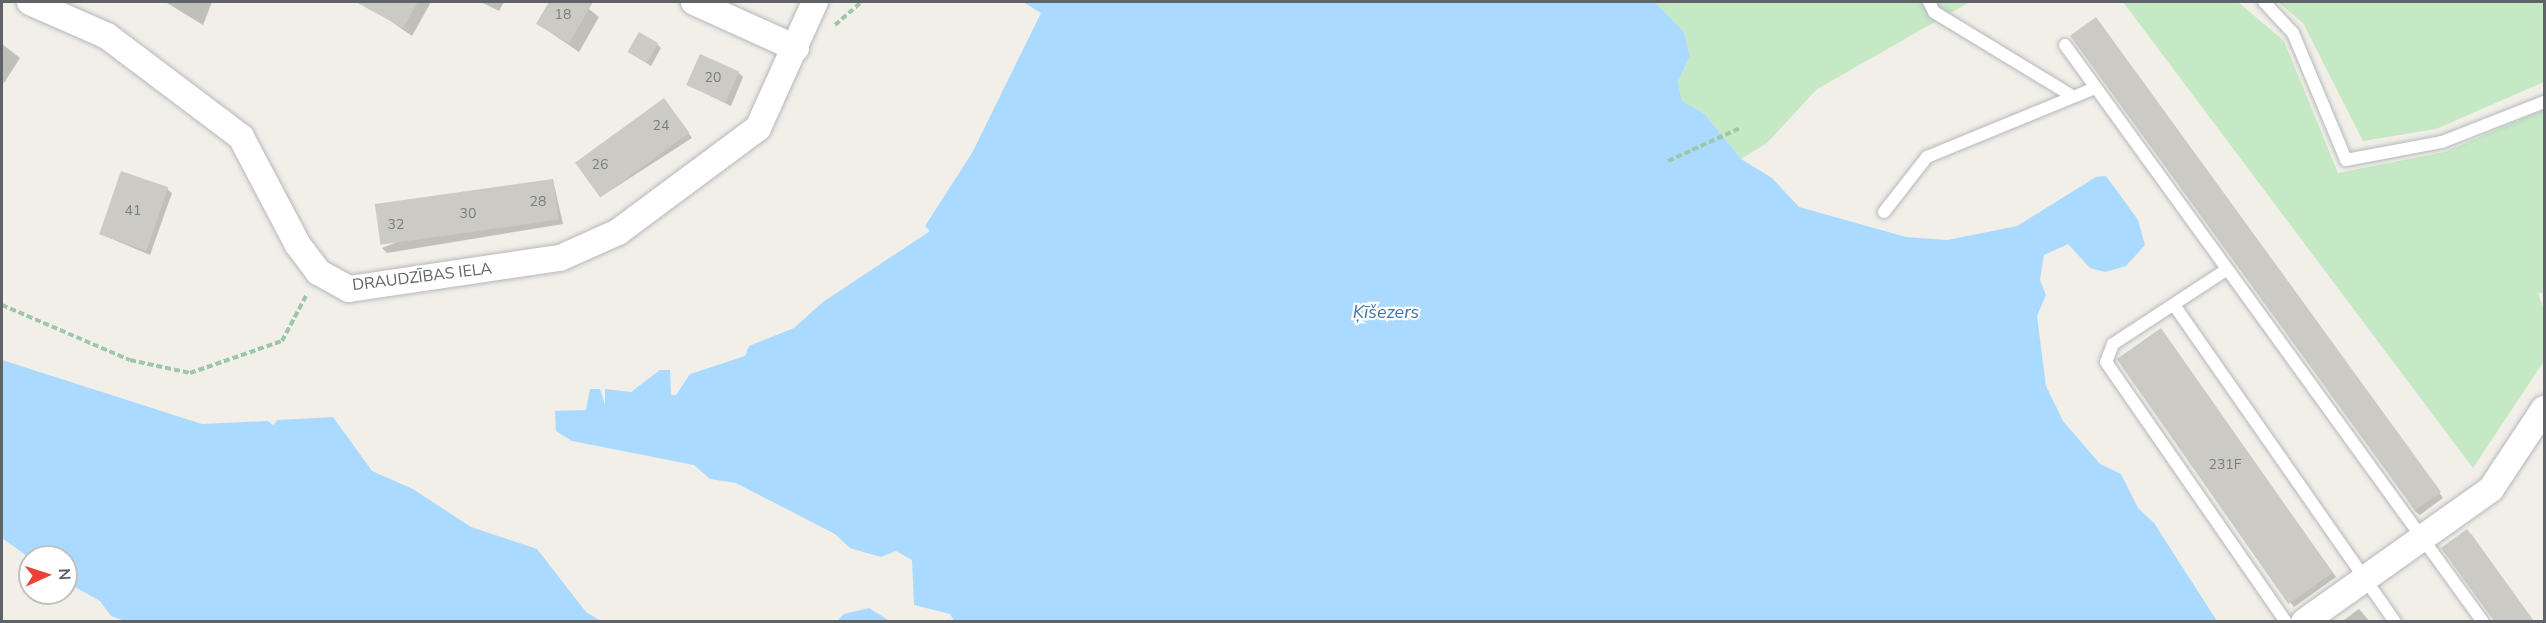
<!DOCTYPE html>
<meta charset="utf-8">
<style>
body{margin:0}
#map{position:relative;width:2546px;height:623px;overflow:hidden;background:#f1efe8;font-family:"Nunito Sans",sans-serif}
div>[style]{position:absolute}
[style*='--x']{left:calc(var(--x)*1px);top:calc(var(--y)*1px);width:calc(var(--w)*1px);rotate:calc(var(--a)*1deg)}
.green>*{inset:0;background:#c5e8c5}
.water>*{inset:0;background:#aadaff}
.shadow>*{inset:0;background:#0003}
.building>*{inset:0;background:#cccac5;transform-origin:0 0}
.path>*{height:4px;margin-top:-2px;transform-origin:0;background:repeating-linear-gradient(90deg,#9cc7a9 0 6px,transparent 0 9px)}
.roads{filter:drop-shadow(0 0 2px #b5b8bc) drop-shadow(0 0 2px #b5b8bc)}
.lane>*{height:12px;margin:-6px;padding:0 6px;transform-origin:6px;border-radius:6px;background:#fff}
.street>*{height:26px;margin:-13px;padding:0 13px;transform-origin:13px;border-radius:13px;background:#fff}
span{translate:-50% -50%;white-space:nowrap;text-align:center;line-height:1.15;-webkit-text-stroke:4.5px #fff;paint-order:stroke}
.number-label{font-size:14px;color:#7a7d7f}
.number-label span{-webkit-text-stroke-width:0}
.street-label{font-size:16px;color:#5f6368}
.water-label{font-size:18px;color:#4174aa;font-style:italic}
.frame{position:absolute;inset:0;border:3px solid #5f6368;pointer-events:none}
.north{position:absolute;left:18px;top:545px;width:60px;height:60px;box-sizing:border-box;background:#fff;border:2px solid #bfc1c3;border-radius:50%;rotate:87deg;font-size:16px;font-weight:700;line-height:24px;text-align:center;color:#5f6368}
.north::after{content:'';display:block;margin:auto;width:21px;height:27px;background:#ea4335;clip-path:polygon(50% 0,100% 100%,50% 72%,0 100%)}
</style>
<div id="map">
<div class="green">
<div style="clip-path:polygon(1655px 2px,1970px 2px,1817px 89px,1767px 143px,1741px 159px,1705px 114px,1682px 101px,1678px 82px,1690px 56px,1684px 32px)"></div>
<div style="clip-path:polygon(2123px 2px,2238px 2px,2284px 41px,2338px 173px,2444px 152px,2544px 110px,2544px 293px,2538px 293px,2544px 310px,2544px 361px,2473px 468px)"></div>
<div style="clip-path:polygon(2278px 2px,2544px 2px,2544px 82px,2436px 129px,2363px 141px,2303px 23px)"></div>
</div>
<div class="water">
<div style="clip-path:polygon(1023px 2px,1655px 2px,1684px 32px,1690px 56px,1678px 82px,1682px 101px,1705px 114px,1741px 159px,1772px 178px,1799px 207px,1906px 237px,1947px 240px,2017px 226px,2096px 177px,2106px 176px,2138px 220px,2145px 245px,2126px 266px,2105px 272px,2090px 268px,2068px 244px,2044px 255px,2040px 280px,2046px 295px,2037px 316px,2046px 386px,2063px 421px,2100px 464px,2121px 474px,2138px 508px,2154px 523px,2217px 621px,954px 621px,950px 614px,914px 605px,912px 560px,896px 551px,881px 557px,850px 548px,835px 534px,736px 483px,710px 479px,694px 465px,572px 441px,556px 431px,555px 411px,586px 410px,590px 389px,600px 389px,605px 405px,605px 389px,631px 392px,660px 370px,670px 370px,671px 395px,676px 395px,690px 374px,745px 356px,749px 346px,794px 328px,823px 302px,930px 231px,925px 226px,972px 153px,1041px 13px)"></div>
<div style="clip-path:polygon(2px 360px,202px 424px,268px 421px,273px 425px,278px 420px,333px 417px,372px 471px,413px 489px,471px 527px,537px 549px,586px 612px,601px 621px,128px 622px,111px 616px,100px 601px,66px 582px,66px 557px,30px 558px,2px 538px)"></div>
<div style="clip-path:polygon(869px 608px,890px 621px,837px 621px,844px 614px)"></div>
</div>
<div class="shadow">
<div style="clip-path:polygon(212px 2px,203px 25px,167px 3px,167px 2px)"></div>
<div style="clip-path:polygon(386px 2px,431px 2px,412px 36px,379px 13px)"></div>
<div style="clip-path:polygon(481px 2px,504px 2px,499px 11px)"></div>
<div style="clip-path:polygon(551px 2px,580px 2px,599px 17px,579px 52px,538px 24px)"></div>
<div style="clip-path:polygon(2096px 19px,2443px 498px,2420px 515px,2415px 511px)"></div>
<div style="clip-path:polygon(2px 44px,20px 58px,4px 83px,2px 82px)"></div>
<div style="clip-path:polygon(657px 44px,661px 48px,651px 66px,629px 52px)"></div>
<div style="clip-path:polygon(738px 72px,743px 77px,731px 106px,688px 85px)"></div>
<div style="clip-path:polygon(668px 104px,692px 138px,602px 196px,597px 191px)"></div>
<div style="clip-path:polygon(553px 180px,563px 224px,387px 253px,382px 248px)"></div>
<div style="clip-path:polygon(167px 189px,172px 193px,150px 255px,100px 234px)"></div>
<div style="clip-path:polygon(2161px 330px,2336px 577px,2294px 607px,2290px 602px)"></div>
<div style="clip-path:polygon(2467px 531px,2472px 535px,2534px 622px,2496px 622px,2443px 548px)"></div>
<div style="clip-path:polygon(2359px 609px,2370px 622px,2341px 622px)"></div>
</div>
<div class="building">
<div style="clip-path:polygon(356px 2px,418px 2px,403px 28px)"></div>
<div style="clip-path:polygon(549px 2px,593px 2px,569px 43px,536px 24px)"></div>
<div style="left:2096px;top:17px;width:587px;height:32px;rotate:54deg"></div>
<div style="left:639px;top:32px;width:22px;height:23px;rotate:30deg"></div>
<div style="left:700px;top:54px;width:43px;height:34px;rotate:24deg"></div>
<div style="left:664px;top:98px;width:43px;height:110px;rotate:54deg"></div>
<div style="left:121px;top:171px;width:50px;height:67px;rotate:19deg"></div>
<div style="left:553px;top:179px;width:41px;height:180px;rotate:82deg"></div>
<div style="left:2161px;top:328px;width:299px;height:54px;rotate:55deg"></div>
<div style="clip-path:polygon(2467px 529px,2534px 621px,2494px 621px,2441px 548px)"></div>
</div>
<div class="path">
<div style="--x:835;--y:25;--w:35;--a:-41"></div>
<div style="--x:1668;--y:161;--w:79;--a:-24.6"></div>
<div style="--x:2;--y:305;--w:139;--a:23.3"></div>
<div style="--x:130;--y:360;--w:61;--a:12.2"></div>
<div style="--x:190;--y:373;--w:97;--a:-19.2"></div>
<div style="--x:282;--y:341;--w:53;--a:-62"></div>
</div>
<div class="roads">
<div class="lane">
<div style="--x:1929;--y:2;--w:11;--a:63"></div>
<div style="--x:1934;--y:12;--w:162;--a:31.3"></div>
<div style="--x:2264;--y:2;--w:42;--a:46.9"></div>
<div style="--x:2293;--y:33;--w:138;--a:67.3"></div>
<div style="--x:2346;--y:160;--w:98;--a:-10.6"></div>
<div style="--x:2442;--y:142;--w:110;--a:-21.4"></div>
<div style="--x:2065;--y:45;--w:712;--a:54.08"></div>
<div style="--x:1884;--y:212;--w:70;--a:-52"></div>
<div style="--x:1927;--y:157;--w:179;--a:-22.3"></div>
<div style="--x:2226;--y:270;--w:135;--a:146.8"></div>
<div style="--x:2113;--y:344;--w:19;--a:111"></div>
<div style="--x:2106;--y:362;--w:316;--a:55.3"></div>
<div style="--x:2174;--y:305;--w:386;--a:55.1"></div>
</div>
<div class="street">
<div style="--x:30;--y:2;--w:84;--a:23.8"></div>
<div style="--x:107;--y:36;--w:168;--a:37"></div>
<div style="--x:241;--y:137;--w:122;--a:62.2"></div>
<div style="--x:298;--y:245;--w:34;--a:53"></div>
<div style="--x:318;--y:272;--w:35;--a:29"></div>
<div style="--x:349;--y:289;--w:213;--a:-8.4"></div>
<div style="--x:560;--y:258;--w:64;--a:-24.1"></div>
<div style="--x:618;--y:232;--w:174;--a:-36.6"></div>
<div style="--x:758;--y:128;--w:138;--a:-65.7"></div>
<div style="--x:694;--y:2;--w:112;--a:24.3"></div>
<div style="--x:2304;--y:622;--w:229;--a:-35.4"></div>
<div style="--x:2491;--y:489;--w:96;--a:-56.5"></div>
</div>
</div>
<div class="number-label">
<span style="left:563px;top:15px">18</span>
<span style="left:713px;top:78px">20</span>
<span style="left:661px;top:126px">24</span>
<span style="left:600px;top:165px">26</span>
<span style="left:538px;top:202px">28</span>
<span style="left:133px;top:211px">41</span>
<span style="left:468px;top:214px">30</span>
<span style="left:396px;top:225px">32</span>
<span style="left:2225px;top:465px">231F</span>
</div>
<div class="street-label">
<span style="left:422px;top:277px;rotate:-7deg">DRAUDZĪBAS IELA</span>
</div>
<div class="water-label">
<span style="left:1386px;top:312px">Ķīšezers</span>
</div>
<div class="frame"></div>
<div class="north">N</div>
</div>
